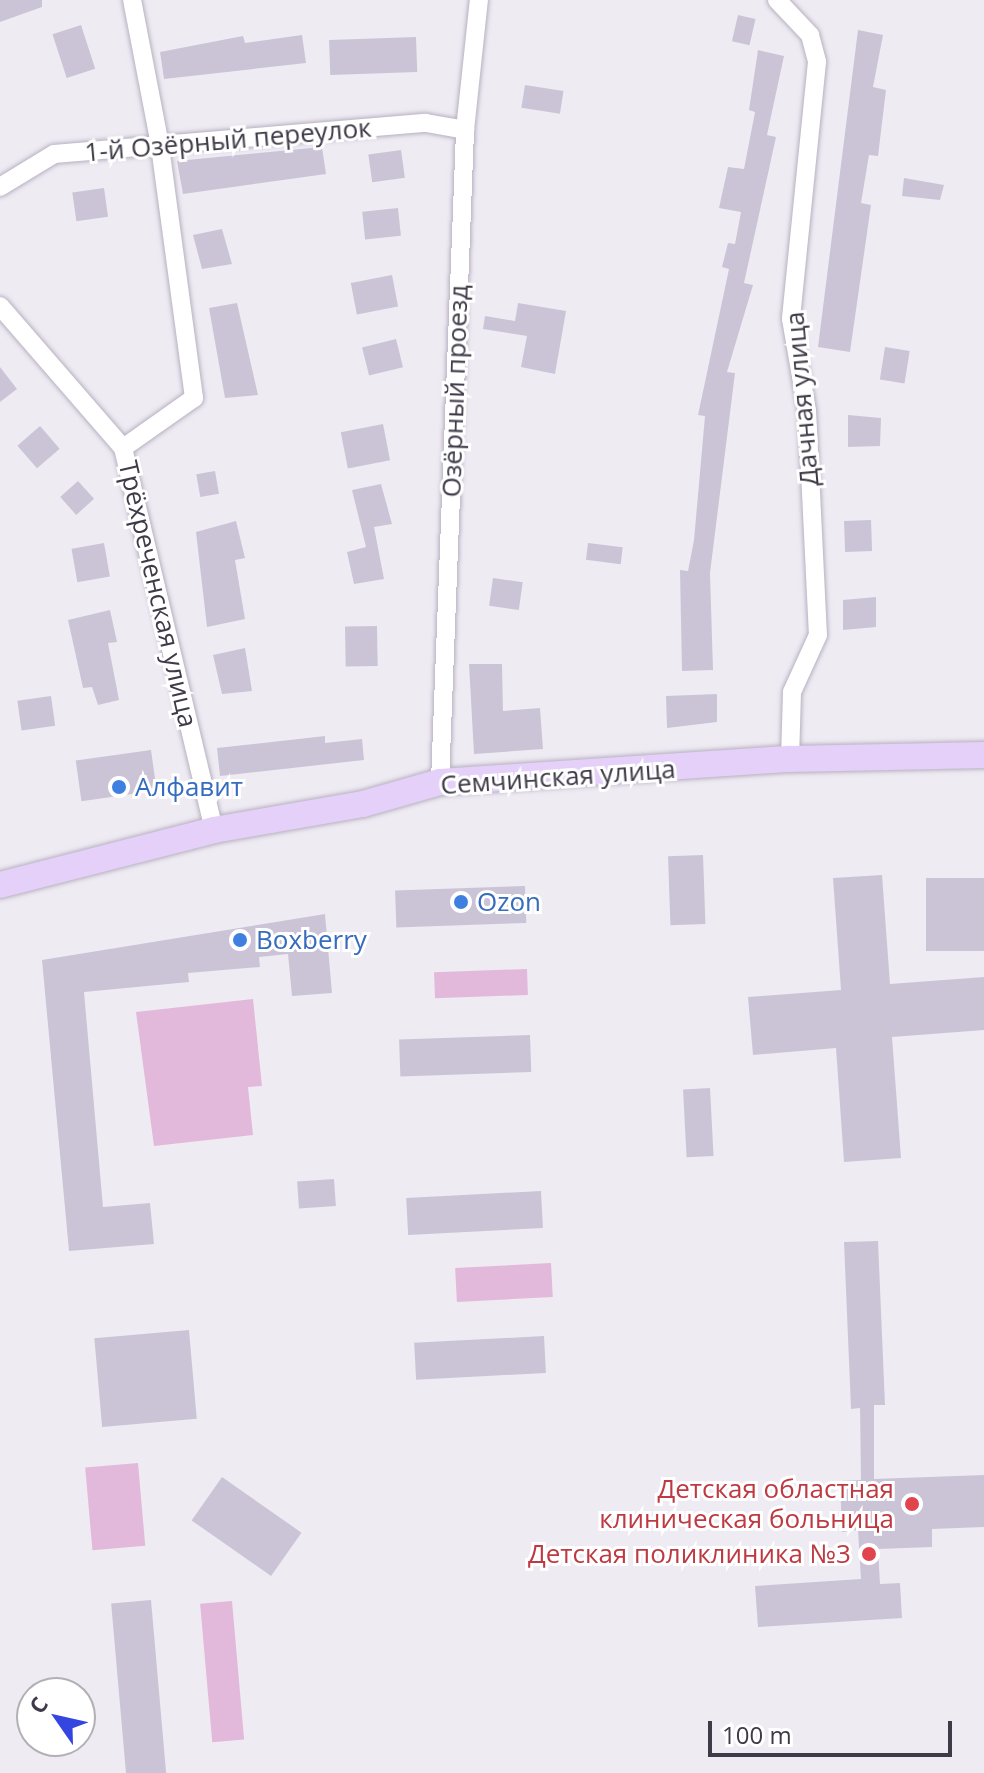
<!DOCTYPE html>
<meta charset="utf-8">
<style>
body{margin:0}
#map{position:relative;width:984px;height:1773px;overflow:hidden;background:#efebf3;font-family:"Open Sans",sans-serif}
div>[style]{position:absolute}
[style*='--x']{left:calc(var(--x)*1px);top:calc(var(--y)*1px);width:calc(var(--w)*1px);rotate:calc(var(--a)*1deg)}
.green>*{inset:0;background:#e2b9da;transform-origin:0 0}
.building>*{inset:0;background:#cbc4d7;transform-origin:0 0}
.roads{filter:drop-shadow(0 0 2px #b7b1c1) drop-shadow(0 0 2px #b7b1c1)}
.street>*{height:18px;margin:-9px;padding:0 9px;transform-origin:9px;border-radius:9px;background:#fff}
.secondary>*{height:26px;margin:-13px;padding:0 13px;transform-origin:13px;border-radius:13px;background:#e4d0f8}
.dots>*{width:22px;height:22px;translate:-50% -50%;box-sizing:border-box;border:4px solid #fff;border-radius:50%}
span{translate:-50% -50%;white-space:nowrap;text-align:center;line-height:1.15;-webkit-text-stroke:6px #fff;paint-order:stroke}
.street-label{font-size:26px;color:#3e3a47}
.shop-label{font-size:26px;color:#366cbe}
.left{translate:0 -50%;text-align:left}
.health-label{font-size:26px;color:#be3a42}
.right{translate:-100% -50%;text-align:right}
.north{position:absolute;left:16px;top:1677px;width:80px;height:80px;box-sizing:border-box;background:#fff;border:2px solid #b2b0b5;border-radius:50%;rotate:304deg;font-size:22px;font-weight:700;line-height:32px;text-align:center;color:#3e3a47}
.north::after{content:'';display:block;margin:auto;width:28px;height:36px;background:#3546e0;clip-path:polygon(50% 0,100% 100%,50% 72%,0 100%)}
.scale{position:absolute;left:708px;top:1721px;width:244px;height:36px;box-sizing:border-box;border:4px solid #3e3a47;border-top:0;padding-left:10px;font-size:24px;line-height:28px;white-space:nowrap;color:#3e3a47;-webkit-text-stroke:6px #fff;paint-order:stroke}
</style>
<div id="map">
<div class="green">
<div style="left:527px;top:969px;width:26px;height:93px;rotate:88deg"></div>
<div style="clip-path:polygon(253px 999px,262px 1086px,248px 1087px,253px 1135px,154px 1146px,136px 1012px)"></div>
<div style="left:551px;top:1263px;width:34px;height:96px;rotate:87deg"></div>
<div style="left:138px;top:1463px;width:83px;height:53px;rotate:85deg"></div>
<div style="left:232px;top:1601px;width:139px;height:32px;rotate:85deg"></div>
</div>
<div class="building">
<div style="clip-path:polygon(0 0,42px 0,42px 7px,0 22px)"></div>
<div style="left:738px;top:15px;width:18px;height:27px;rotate:13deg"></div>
<div style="left:81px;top:25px;width:46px;height:30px;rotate:72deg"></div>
<div style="clip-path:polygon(858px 30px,883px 35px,873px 87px,886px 90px,878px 156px,869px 155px,861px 203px,871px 205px,850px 352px,818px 347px)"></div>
<div style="clip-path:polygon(302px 35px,306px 63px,164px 79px,160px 52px,243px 36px,245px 43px)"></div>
<div style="left:416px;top:37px;width:35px;height:87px;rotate:88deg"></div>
<div style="clip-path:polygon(758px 50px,784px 56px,767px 135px,776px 137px,744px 283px,753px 285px,727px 372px,735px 373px,710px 573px,713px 670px,682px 671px,680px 570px,688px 571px,694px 540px,705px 416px,698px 415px,729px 269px,722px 267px,728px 243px,735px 244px,741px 212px,719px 208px,728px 167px,744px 169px,755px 112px,749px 110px)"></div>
<div style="left:525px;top:85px;width:39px;height:23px;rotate:9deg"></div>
<div style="clip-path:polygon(322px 147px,326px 174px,183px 194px,177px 161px)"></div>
<div style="left:401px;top:150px;width:28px;height:33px;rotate:82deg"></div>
<div style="clip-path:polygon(904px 178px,944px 185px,940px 200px,902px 196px)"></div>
<div style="left:104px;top:188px;width:29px;height:32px;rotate:82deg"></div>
<div style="left:398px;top:208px;width:28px;height:36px;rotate:84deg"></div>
<div style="clip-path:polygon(222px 229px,232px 264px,202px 269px,193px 235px)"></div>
<div style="left:392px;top:275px;width:32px;height:42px;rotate:79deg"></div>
<div style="clip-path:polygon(237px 303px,258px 395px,225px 398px,209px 308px)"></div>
<div style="clip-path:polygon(518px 303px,566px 311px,555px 374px,521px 367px,527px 336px,483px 329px,485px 316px,515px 321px)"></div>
<div style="left:396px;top:339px;width:29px;height:35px;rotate:76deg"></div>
<div style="left:885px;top:347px;width:25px;height:33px;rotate:9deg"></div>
<div style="clip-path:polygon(0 367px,17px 389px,0 402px)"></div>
<div style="clip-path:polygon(848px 415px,881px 418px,880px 446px,848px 447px)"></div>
<div style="left:383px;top:424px;width:37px;height:43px;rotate:79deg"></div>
<div style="left:40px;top:426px;width:30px;height:30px;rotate:49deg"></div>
<div style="left:215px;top:471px;width:23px;height:19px;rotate:80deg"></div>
<div style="left:78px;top:481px;width:24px;height:24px;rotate:48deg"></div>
<div style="clip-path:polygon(381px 484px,392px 524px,374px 527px,384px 579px,354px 584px,347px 552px,366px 547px,352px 490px)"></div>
<div style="left:871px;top:520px;width:31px;height:27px;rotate:88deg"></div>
<div style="clip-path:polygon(236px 521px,245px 558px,235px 560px,245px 619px,207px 627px,196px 532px)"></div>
<div style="left:104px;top:543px;width:34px;height:33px;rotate:80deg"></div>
<div style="left:588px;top:543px;width:35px;height:17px;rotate:7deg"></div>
<div style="left:493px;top:578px;width:30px;height:28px;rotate:8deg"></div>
<div style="clip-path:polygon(876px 597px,876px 627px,843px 630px,843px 600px)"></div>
<div style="clip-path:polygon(110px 610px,117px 642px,108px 643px,119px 700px,98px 705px,92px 687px,83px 688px,68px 620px)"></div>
<div style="left:377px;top:626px;width:40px;height:32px;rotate:89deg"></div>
<div style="clip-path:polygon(245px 648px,252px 691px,222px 694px,213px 655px)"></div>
<div style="clip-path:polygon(469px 664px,502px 664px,503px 711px,540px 708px,543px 749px,474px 754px)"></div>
<div style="clip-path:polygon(717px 694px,717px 722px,667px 728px,666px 696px)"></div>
<div style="left:51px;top:696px;width:30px;height:34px;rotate:82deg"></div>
<div style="clip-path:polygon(325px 736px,325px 743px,362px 739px,364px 760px,220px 776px,217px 748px)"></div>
<div style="left:151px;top:750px;width:41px;height:76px;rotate:82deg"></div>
<div style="left:703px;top:855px;width:69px;height:35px;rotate:88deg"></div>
<div style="clip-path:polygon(882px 875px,890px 984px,984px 977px,984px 1030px,892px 1037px,901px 1158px,844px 1162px,836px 1048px,753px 1055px,748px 997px,841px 990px,833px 878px)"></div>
<div style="left:984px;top:878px;width:73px;height:58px;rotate:90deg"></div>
<div style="left:525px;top:886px;width:37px;height:130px;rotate:88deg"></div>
<div style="clip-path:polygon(325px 914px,332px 993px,292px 996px,288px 954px,259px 957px,260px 967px,188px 973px,189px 982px,84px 992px,103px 1207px,150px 1203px,154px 1244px,69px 1251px,42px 960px)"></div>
<div style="left:530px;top:1035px;width:37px;height:131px;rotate:88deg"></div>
<div style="left:710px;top:1088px;width:68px;height:27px;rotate:87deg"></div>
<div style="left:334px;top:1179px;width:27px;height:37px;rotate:86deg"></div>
<div style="left:541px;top:1191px;width:37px;height:135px;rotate:87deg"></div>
<div style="clip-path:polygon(878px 1241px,885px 1405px,874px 1405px,874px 1479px,984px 1475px,984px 1527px,932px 1529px,932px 1547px,878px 1549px,880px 1584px,900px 1583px,902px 1618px,758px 1627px,755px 1586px,861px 1579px,858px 1530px,842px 1532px,840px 1481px,861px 1480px,860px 1408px,851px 1409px,844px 1242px)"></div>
<div style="left:189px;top:1330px;width:89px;height:95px;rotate:85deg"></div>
<div style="left:544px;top:1336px;width:37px;height:130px;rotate:87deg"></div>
<div style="left:222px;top:1477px;width:97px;height:53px;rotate:35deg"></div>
<div style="left:151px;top:1600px;width:174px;height:40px;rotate:85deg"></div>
</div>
<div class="roads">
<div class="street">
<div style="--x:777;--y:0;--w:48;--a:46.7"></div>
<div style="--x:810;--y:35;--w:28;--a:75"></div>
<div style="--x:817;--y:62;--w:258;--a:95.8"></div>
<div style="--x:791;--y:319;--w:93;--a:80.1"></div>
<div style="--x:807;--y:411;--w:224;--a:87.2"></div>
<div style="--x:818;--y:635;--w:63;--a:114.5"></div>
<div style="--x:792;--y:692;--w:67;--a:91.7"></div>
<div style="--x:0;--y:187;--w:63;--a:-31.4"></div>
<div style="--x:54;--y:154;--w:373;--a:-4.8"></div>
<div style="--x:426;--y:123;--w:40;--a:10"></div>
<div style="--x:0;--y:306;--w:188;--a:49.1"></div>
<div style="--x:123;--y:448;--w:393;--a:76.6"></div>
<div style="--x:123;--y:448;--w:87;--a:-35.2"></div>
<div style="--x:194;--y:398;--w:255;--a:-97.7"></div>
<div style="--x:160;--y:145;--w:148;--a:-100.9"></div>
<div style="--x:440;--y:782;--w:652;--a:-87.8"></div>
<div style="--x:465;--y:130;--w:131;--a:-83.9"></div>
</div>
<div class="secondary">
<div style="--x:0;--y:885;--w:221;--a:-14.4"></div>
<div style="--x:214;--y:830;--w:151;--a:-9.9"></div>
<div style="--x:363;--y:804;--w:80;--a:-15.9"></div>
<div style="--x:440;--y:782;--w:351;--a:-3.8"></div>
<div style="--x:790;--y:759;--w:194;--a:-1.2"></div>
</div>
</div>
<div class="dots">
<div style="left:119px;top:787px;background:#3f7fe0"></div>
<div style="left:461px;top:902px;background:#3f7fe0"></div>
<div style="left:240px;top:940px;background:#3f7fe0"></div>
<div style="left:912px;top:1504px;background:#e0444e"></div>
<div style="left:869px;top:1554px;background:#e0444e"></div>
</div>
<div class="street-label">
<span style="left:228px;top:140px;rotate:-5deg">1-й Озёрный переулок</span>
<span style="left:455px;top:391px;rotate:-88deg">Озёрный проезд</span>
<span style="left:802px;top:399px;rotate:-95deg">Дачная улица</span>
<span style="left:158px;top:594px;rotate:77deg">Трёхреченская улица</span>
<span style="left:558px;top:777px;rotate:-4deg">Семчинская улица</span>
</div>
<div class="shop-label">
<span class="left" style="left:135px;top:787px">Алфавит</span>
<span class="left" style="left:477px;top:902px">Ozon</span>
<span class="left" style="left:256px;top:940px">Boxberry</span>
</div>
<div class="health-label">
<span class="right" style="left:894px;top:1504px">Детская областная<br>клиническая больница</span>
<span class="right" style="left:851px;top:1554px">Детская поликлиника №3</span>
</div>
<div class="north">С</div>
<div class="scale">100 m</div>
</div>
